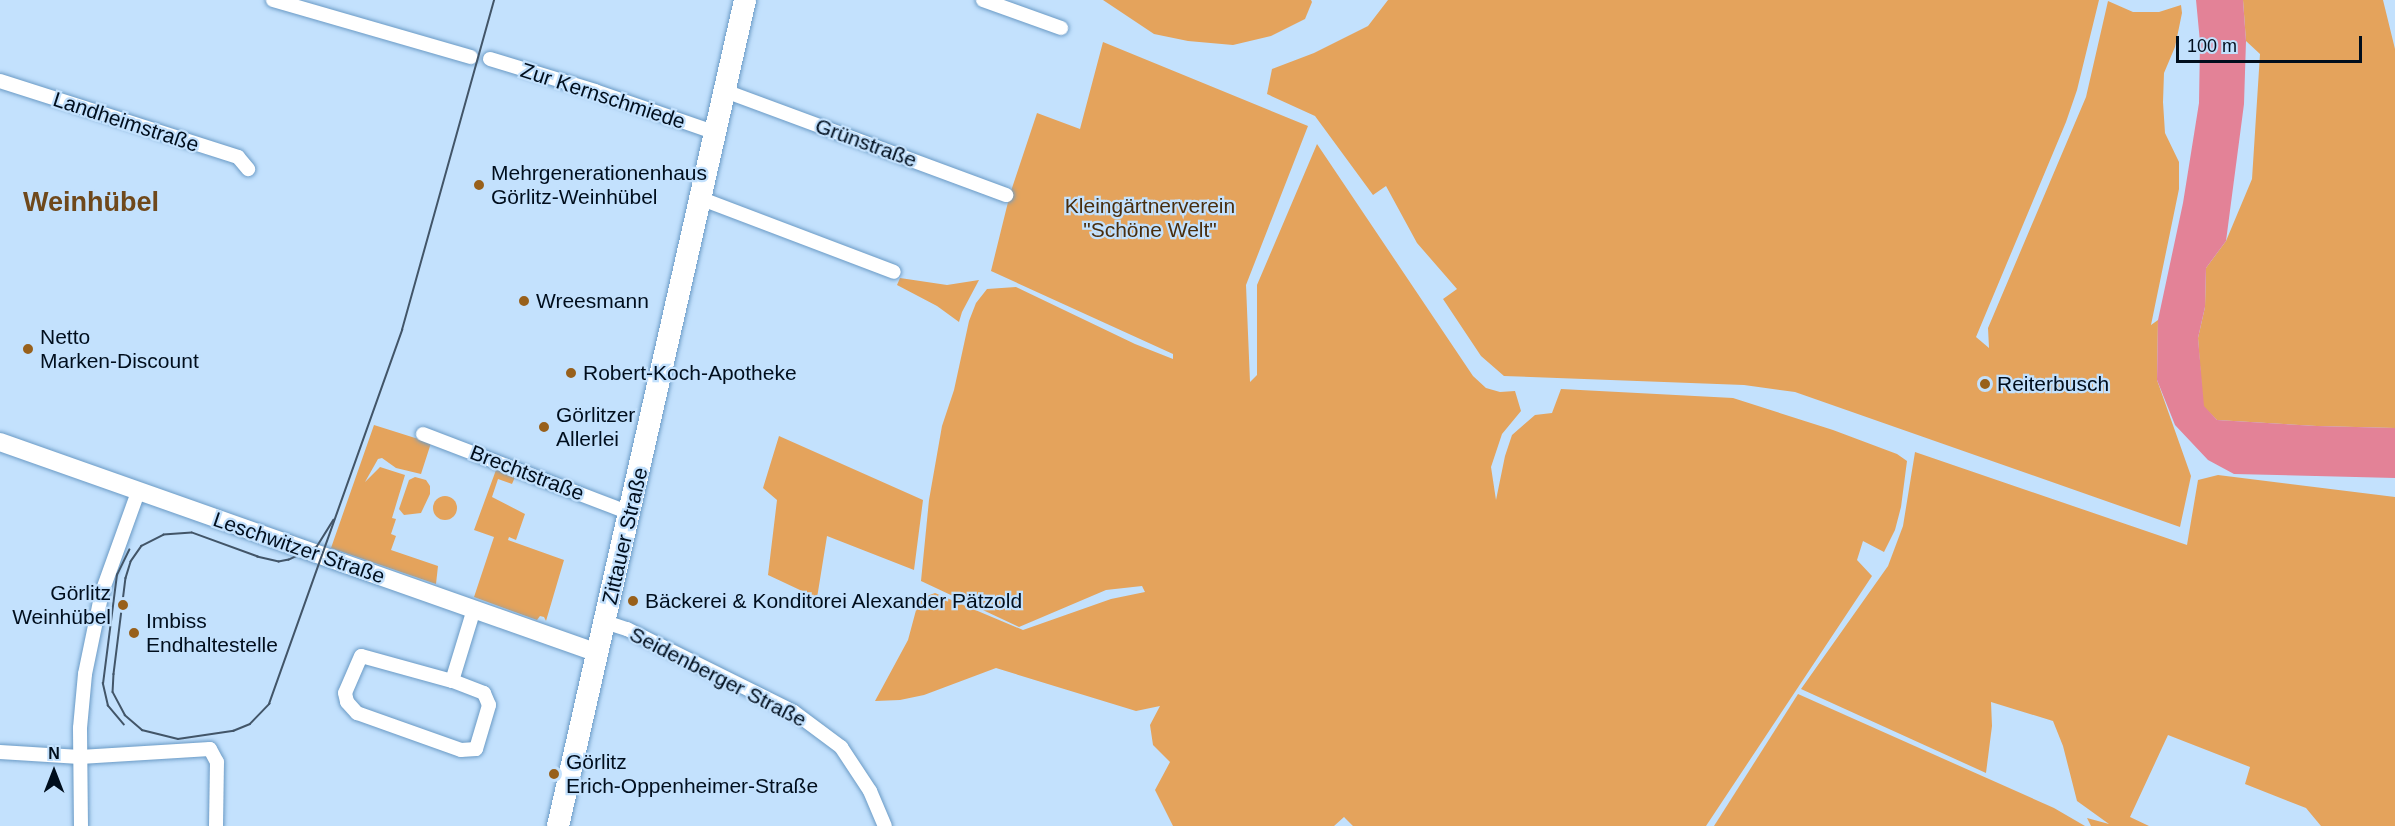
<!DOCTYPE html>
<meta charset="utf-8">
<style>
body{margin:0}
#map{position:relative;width:2395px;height:826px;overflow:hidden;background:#c3e1fd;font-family:Helvetica,sans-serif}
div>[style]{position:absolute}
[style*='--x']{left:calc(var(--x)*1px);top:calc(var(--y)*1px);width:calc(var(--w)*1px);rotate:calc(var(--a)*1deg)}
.green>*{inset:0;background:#e4a35c}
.round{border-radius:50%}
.water>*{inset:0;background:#e38297}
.roads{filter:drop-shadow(0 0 2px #6a9ac5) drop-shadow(0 0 2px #6a9ac5)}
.minor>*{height:14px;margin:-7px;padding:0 7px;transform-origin:7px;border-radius:7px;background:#fff}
.tertiary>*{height:18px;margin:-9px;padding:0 9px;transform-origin:9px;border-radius:9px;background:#fff}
.primary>*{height:22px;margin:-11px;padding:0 11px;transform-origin:11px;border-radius:11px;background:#fff}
.tram>*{height:1.5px;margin:-0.75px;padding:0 0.75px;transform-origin:0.75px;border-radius:0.75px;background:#425568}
.dots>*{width:16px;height:16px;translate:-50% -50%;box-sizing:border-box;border:3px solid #c3e1fd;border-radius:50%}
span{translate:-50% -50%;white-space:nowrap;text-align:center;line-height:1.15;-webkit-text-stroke:4.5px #c3e1fd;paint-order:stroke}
.street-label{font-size:21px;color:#000e1d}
.poi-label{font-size:21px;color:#000e1d}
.left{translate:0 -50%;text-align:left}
.right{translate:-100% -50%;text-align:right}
.park-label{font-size:21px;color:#482d0d}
.district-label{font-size:27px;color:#6f481b;font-weight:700}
.north{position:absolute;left:24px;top:742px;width:60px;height:60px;-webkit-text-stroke:4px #c3e1fd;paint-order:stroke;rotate:0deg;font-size:16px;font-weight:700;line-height:24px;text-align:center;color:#000e1d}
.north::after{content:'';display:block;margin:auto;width:21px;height:27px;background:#000e1d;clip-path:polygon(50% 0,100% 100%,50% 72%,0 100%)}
.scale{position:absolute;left:2176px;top:36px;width:186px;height:27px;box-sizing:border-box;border:3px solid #000e1d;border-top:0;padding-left:8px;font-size:18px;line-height:21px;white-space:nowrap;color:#000e1d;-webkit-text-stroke:4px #c3e1fd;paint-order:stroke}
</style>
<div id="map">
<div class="green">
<div style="clip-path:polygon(1103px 0,1311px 0,1312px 2px,1305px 19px,1271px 36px,1233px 45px,1188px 41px,1154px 34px)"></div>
<div style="clip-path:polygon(1388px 0,2099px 0,2077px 90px,2066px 122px,1976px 337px,1989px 348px,1988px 328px,2086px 97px,2108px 1px,2133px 12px,2159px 12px,2181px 5px,2182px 13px,2175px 47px,2164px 73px,2163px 102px,2165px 133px,2179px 162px,2179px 189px,2151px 325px,2158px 320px,2157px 380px,2191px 476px,2180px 527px,1795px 392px,1744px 385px,1504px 376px,1481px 356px,1443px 299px,1457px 289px,1417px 243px,1386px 186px,1373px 195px,1315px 116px,1267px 94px,1272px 69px,1314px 53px,1368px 26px)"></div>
<div style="clip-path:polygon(2243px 0,2383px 0,2395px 49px,2395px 428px,2317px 426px,2217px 420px,2203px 406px,2198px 338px,2205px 307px,2206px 268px,2226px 241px,2252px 179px,2260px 54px,2246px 41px)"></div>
<div style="clip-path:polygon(1103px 42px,1308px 126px,1246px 285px,1250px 382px,1257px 375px,1257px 285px,1317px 144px,1473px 376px,1486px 388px,1500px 392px,1515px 391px,1521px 411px,1502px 434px,1491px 467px,1496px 500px,1505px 456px,1512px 435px,1535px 415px,1552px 413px,1561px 389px,1733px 398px,1833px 430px,1897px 454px,1907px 461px,1901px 507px,1895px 530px,1884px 552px,1863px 541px,1857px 560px,1872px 576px,1706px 826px,1353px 826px,1344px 817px,1334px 826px,1173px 826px,1155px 790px,1170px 762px,1153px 745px,1150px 725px,1160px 706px,1136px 711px,996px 668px,924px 695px,900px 700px,875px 701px,908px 640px,919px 599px,935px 593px,1023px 630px,1111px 599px,1145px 592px,1142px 586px,1106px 590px,1019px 627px,921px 581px,929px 500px,942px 426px,954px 390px,969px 321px,976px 303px,987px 289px,1016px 287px,1135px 344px,1173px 359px,1173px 354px,991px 271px,1010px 194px,1037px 113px,1080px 129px)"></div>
<div style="clip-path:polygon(900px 278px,947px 285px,979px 280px,962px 312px,959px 322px,937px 306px,897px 285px)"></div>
<div style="clip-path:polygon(374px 425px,431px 443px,421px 474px,396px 468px,382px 458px,378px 459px,365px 482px,380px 467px,405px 475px,392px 518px,396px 519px,391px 534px,396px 536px,391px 550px,438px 566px,436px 584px,331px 548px)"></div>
<div style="clip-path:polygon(779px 436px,923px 500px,914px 570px,827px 536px,817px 598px,768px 575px,777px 500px,763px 488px)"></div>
<div style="clip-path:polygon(1915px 452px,2187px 545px,2198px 480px,2218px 475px,2395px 497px,2395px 826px,2321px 826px,2306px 808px,2245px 784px,2250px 767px,2168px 735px,2130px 817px,2149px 826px,2091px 826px,2087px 818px,2109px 824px,2077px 801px,2063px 746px,2053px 721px,1991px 702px,1992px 726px,1986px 773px,1801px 689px,1888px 566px,1903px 526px)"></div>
<div style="clip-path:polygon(496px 470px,515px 477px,512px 484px,498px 479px,492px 497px,525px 514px,516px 540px,509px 537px,508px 540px,564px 560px,546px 621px,544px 617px,540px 616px,537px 620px,474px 597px,494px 537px,474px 530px)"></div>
<div style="clip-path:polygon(415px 477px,426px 480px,430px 486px,430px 494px,421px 513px,404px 515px,399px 509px,409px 480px)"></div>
<div class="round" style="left:433px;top:496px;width:24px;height:24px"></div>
<div style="clip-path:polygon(1798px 694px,2054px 808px,2085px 826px,1714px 826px)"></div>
</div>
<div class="water">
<div style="clip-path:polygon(2196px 0,2243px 0,2246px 41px,2244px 104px,2226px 241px,2206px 268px,2205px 307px,2198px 338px,2204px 406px,2217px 420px,2317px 426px,2395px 428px,2395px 478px,2234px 474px,2208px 460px,2175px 425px,2157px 380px,2158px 320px,2183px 203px,2199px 103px,2200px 42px)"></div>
</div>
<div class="roads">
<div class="minor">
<div style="--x:273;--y:0;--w:206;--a:16.1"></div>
<div style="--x:983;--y:0;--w:83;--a:19.7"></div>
<div style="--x:490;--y:59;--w:110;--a:16.9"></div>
<div style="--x:595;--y:91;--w:128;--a:19.1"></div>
<div style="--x:0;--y:81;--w:250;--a:17.7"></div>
<div style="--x:238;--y:157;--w:16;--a:50"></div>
<div style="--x:725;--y:91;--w:300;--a:20.3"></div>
<div style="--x:702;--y:199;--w:205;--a:20.8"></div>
<div style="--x:423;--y:434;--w:222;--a:20.9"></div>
<div style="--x:605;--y:622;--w:23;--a:18"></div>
<div style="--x:627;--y:629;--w:186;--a:26.4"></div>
<div style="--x:794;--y:712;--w:59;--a:36.7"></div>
<div style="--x:841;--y:747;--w:53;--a:56.6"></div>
<div style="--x:870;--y:791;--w:38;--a:67"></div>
<div style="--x:452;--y:681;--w:94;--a:-164.6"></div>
<div style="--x:361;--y:656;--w:40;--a:113.4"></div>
<div style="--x:345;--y:693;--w:9;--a:77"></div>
<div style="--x:347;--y:702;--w:15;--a:48"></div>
<div style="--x:357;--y:713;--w:110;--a:19.6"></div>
<div style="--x:461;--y:750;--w:15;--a:-4"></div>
<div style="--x:476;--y:749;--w:46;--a:-73.5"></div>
<div style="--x:489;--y:705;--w:13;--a:-113"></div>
<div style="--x:484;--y:693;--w:34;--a:-159"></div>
<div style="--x:452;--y:681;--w:75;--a:-73"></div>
<div style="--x:0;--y:752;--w:80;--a:3.6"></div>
<div style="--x:80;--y:757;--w:130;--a:-3.5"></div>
<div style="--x:210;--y:749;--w:15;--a:62"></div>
<div style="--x:217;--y:762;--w:64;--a:90.9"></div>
<div style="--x:81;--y:826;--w:98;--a:-90.6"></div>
<div style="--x:80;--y:728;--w:54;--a:-84.7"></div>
<div style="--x:85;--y:674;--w:84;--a:-78.3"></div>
<div style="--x:102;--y:592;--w:106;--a:-70.2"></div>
</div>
<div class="tertiary">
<div style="--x:0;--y:442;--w:634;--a:19.44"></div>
</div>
<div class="primary">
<div style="--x:558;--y:826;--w:847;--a:-77.24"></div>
</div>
</div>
<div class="tram">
<div style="--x:334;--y:520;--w:32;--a:122"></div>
<div style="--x:317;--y:547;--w:31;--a:155"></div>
<div style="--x:289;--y:560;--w:10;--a:169"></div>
<div style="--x:279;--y:562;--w:22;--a:-167"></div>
<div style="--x:258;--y:557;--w:70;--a:-160"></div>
<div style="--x:192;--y:533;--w:28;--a:176"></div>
<div style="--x:164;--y:535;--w:25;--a:153"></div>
<div style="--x:142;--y:546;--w:19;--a:125"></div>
<div style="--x:131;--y:562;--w:17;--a:107"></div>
<div style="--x:126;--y:578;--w:97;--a:97.1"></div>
<div style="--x:114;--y:674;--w:18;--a:93"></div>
<div style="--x:113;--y:692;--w:26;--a:62"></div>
<div style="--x:125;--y:715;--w:23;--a:41"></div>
<div style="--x:142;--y:730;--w:37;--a:14"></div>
<div style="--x:178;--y:739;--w:56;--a:-8.3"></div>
<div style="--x:233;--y:731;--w:18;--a:-22"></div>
<div style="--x:250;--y:724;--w:28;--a:-46"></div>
<div style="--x:269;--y:704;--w:397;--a:-70.4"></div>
<div style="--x:402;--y:330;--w:343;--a:-74.4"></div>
<div style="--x:124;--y:725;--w:25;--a:-130"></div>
<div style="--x:108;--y:706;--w:23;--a:-103"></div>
<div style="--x:103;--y:684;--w:110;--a:-82.7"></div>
<div style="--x:117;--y:575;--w:28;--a:-64"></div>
</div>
<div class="dots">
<div style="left:479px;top:185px;background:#98601b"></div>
<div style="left:524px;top:301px;background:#98601b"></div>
<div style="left:28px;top:349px;background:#98601b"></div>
<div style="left:571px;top:373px;background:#98601b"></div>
<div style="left:1985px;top:384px;background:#98601b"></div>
<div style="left:544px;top:427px;background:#98601b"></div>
<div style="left:633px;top:601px;background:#98601b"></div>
<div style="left:123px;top:605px;background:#98601b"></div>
<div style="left:134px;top:633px;background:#98601b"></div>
<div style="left:554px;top:774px;background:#98601b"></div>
</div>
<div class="street-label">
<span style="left:603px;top:96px;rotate:18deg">Zur Kernschmiede</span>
<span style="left:126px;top:122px;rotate:18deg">Landheimstraße</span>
<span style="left:866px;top:143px;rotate:20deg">Grünstraße</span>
<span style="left:527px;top:473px;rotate:21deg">Brechtstraße</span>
<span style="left:625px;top:536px;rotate:-77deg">Zittauer Straße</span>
<span style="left:299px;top:548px;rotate:19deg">Leschwitzer Straße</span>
<span style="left:718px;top:677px;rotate:27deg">Seidenberger Straße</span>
</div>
<div class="poi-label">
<span class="left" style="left:491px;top:185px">Mehrgenerationenhaus<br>Görlitz-Weinhübel</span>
<span class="left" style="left:536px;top:301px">Wreesmann</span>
<span class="left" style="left:40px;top:349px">Netto<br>Marken-Discount</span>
<span class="left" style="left:583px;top:373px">Robert-Koch-Apotheke</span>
<span class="left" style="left:1997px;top:384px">Reiterbusch</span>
<span class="left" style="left:556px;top:427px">Görlitzer<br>Allerlei</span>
<span class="right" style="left:111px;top:605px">Görlitz<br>Weinhübel</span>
<span class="left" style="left:645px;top:601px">Bäckerei &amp; Konditorei Alexander Pätzold</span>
<span class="left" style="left:146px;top:633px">Imbiss<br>Endhaltestelle</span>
<span class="left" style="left:566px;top:774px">Görlitz<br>Erich-Oppenheimer-Straße</span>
</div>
<div class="park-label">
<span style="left:1150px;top:218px">Kleingärtnerverein<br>"Schöne Welt"</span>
</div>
<div class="district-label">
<span style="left:91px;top:203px">Weinhübel</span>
</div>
<div class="north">N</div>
<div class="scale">100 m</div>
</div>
